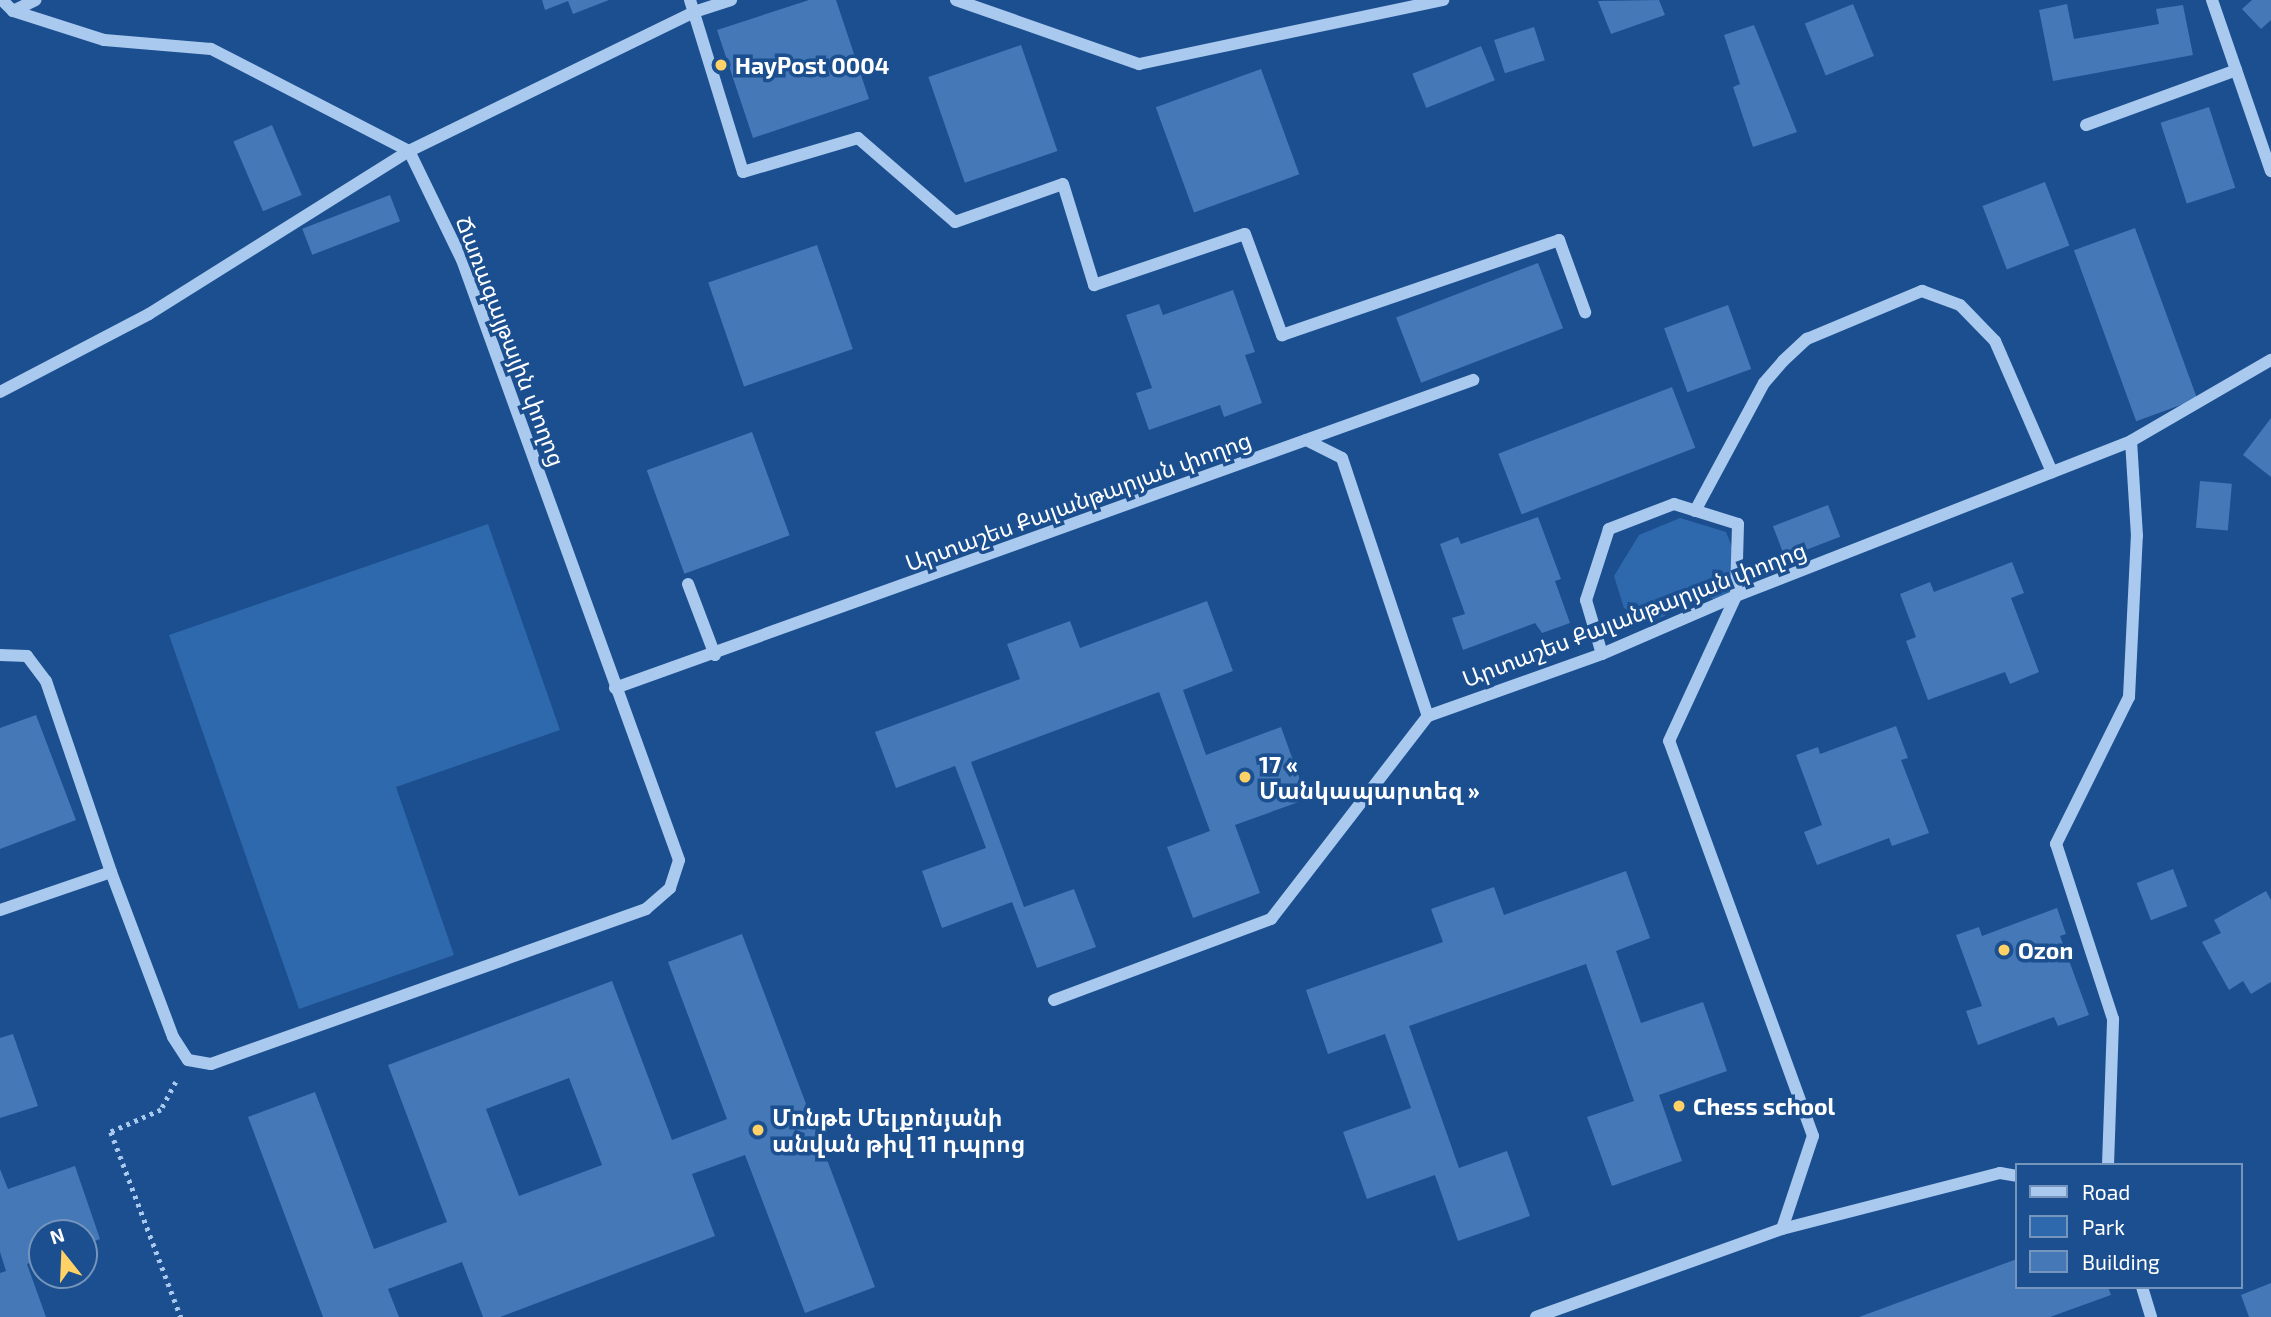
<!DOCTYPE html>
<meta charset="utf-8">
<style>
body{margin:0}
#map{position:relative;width:2271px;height:1317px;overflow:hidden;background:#1b4f8f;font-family:"Exo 2","Noto Sans Armenian",sans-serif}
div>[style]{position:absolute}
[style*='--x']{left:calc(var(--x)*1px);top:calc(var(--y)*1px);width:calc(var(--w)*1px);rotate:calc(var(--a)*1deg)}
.green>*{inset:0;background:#2e69ad}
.building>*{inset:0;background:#4478b7;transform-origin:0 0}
.path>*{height:4.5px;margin-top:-2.25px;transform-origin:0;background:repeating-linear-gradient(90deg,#a9c9ee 0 3.5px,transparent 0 8.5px)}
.minor>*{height:12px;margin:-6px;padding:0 6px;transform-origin:6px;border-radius:6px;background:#a9c9ee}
.dots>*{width:19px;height:19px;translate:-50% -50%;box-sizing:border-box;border:4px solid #1b4f8f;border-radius:50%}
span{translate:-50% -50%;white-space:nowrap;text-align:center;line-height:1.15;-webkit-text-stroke:7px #1b4f8f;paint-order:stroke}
.poi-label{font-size:23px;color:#fff;font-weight:700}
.left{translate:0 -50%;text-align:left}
.street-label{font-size:23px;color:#fff}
.legend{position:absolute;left:2015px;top:1163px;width:228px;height:126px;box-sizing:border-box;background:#1b4f8f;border:2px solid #7695bc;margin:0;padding:9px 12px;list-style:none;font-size:21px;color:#fff}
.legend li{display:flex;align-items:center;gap:14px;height:35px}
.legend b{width:35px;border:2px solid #7695bc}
.north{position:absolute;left:28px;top:1219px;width:70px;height:70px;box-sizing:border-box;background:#1b4f8f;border:2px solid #7695bc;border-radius:50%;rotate:342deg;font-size:19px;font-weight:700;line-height:28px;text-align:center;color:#fff}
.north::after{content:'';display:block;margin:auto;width:24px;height:32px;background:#ffd166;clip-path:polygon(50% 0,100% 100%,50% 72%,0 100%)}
</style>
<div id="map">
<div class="green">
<div style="clip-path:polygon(1680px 518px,1726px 532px,1738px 562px,1730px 594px,1716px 600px,1697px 593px,1674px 601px,1665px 616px,1648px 622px,1624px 608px,1614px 576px,1639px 535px)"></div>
<div style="clip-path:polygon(488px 524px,560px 730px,396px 787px,454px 955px,299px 1009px,169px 635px)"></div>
</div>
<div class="building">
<div style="clip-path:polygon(542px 0,609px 0,573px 14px,568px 1px,545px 10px)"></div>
<div style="clip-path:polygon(809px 0,836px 0,869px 99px,753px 138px,717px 30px)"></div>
<div style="clip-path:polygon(1659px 0,1665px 15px,1611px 34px,1598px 1px)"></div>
<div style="clip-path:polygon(2252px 0,2271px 0,2271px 20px,2261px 29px,2242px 9px)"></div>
<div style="left:1853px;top:4px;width:56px;height:52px;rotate:68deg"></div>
<div style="clip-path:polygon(2067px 4px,2074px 39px,2159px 24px,2156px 9px,2183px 5px,2193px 55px,2053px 81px,2039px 10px)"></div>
<div style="clip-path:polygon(1754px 25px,1797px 132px,1753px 147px,1733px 87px,1740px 84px,1724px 35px)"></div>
<div style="left:1534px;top:27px;width:35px;height:42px;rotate:72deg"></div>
<div style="left:1021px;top:45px;width:112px;height:98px;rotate:71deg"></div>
<div style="left:1481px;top:46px;width:37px;height:74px;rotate:68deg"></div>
<div style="left:1261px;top:69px;width:112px;height:112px;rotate:70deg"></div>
<div style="left:2209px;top:107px;width:85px;height:51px;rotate:72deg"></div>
<div style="left:272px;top:125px;width:76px;height:42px;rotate:67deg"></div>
<div style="left:2045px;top:182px;width:68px;height:67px;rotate:69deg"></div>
<div style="left:390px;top:195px;width:28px;height:94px;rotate:69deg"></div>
<div style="left:2135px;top:228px;width:182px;height:65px;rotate:70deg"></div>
<div style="left:817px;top:245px;width:110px;height:115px;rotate:71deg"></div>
<div style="left:1538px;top:263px;width:70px;height:152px;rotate:69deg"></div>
<div style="clip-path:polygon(1233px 290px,1255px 352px,1245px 355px,1262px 403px,1224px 417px,1220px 405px,1149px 430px,1136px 393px,1152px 388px,1126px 315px,1159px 304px,1163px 315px)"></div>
<div style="left:1728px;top:305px;width:68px;height:68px;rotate:70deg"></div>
<div style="left:1672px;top:387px;width:65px;height:186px;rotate:69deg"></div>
<div style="clip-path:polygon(2271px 418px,2271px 477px,2243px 455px)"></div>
<div style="left:752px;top:432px;width:110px;height:112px;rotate:70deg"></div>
<div style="left:2200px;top:481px;width:32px;height:47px;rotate:5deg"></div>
<div style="left:1828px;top:505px;width:34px;height:59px;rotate:69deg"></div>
<div style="clip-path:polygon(1538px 517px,1561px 579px,1555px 581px,1570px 623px,1542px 633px,1535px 623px,1463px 650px,1452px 618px,1465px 614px,1440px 544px,1458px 537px,1461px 544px)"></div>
<div style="clip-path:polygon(2012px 562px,2024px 593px,2011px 598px,2039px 672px,2010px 684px,2005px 672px,1928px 700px,1906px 641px,1916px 637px,1900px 594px,1930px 582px,1934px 592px)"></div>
<div style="clip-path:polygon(1207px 601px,1233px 671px,1183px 690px,1206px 755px,1281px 727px,1307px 799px,1235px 825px,1260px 893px,1193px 918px,1167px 847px,1210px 831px,1159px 692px,971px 762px,1024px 907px,1074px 889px,1096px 947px,1037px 968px,1012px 902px,942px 928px,922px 871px,986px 848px,955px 766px,896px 788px,875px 732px,1020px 679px,1007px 644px,1070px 621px,1080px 648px)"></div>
<div style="clip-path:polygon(36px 715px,76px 820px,0 849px,0 728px)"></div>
<div style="clip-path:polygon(1896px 726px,1908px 758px,1901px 760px,1929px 833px,1892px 846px,1889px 838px,1817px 865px,1804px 832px,1822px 825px,1796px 755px,1818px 747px,1820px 754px)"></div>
<div style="left:2173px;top:869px;width:40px;height:39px;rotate:69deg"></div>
<div style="clip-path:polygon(1626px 871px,1650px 938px,1616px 951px,1641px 1023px,1703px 1002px,1727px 1071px,1659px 1095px,1682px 1161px,1612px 1186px,1587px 1117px,1634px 1101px,1586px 964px,1409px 1026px,1459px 1168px,1507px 1151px,1530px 1216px,1458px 1241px,1435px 1175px,1367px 1199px,1343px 1132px,1411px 1108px,1385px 1034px,1328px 1054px,1306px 990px,1443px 942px,1431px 909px,1494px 887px,1504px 915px)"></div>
<div style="clip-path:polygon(2266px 891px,2271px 900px,2271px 982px,2251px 994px,2243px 981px,2229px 990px,2202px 942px,2221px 933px,2214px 920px)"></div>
<div style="clip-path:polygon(2057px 908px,2066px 934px,2060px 936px,2089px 1015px,2058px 1026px,2054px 1017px,1978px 1045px,1966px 1011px,1982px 1006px,1956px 935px,1979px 927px,1982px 936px)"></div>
<div style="clip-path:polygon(evenodd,742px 934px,875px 1287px,805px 1313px,745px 1155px,692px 1174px,715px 1236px,500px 1317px,483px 1317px,462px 1262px,388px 1289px,399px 1317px,323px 1317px,248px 1117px,315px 1092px,374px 1249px,447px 1222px,388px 1065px,612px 981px,672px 1140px,727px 1119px,668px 962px,742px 934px,569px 1078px,602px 1165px,519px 1196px,486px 1109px,569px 1078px)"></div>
<div style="clip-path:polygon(13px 1034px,38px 1106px,0 1118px,0 1038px)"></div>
<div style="clip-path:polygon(75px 1166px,100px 1239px,84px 1245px,84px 1233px,42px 1233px,42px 1259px,27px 1264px,46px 1317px,0 1317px,0 1273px,6px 1271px,0 1252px,0 1169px,8px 1189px)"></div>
<div style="clip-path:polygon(2017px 1259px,2017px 1287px,2108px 1287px,2111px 1295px,2050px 1317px,1859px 1317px)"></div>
<div style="clip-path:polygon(2271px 1283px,2271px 1317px,2249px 1317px,2241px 1295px)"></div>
</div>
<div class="path">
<div style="--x:176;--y:1082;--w:32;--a:118"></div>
<div style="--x:161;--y:1110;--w:55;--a:156.3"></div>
<div style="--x:111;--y:1132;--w:198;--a:69.3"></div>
</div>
<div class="minor">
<div style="--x:690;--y:0;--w:180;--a:72.9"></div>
<div style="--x:743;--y:172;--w:120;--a:-16.5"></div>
<div style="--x:858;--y:138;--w:128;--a:40.9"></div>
<div style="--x:955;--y:222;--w:114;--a:-19.4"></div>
<div style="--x:1063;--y:184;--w:106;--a:72.9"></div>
<div style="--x:1094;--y:285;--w:159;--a:-18.7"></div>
<div style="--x:1245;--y:234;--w:108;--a:69.9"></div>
<div style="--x:1282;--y:335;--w:293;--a:-18.9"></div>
<div style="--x:1559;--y:240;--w:77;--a:70.1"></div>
<div style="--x:956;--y:0;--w:194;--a:19.3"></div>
<div style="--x:1139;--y:64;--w:311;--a:-11.9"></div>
<div style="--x:2212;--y:0;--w:181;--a:71"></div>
<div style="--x:13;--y:11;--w:25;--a:-26"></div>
<div style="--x:2086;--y:125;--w:160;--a:-20.1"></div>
<div style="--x:0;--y:392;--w:168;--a:-27.6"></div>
<div style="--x:149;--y:314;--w:307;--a:-32.1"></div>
<div style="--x:409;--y:151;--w:317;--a:-26"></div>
<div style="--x:694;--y:12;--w:39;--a:-18"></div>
<div style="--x:1306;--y:440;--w:40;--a:26.6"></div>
<div style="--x:1342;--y:458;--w:272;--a:71.6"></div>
<div style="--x:1695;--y:511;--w:145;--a:-61.7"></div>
<div style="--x:1764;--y:383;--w:29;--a:-49"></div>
<div style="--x:1783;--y:361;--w:33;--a:-43"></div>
<div style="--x:1807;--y:339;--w:125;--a:-22.7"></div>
<div style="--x:1922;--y:291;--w:40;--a:20.2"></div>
<div style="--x:1960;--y:305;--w:50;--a:45.8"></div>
<div style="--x:1995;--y:341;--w:143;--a:66.5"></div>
<div style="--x:688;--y:584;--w:76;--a:69.2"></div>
<div style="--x:0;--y:655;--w:27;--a:2"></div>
<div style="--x:27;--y:656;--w:31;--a:53"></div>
<div style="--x:46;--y:681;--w:202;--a:71.2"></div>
<div style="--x:111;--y:872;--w:176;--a:69.4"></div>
<div style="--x:173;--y:1037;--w:27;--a:57"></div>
<div style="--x:188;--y:1060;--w:23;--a:10"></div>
<div style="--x:211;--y:1064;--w:462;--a:-19.6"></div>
<div style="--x:646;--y:909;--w:32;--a:-41"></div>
<div style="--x:670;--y:888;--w:29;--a:-72"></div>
<div style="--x:679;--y:860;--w:638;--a:-109.88"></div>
<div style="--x:462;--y:260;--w:121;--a:-115.9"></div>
<div style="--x:409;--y:151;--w:223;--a:-152.7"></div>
<div style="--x:211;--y:49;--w:107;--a:-175.2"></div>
<div style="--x:104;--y:40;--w:96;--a:-162.3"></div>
<div style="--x:13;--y:11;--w:16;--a:-135"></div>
<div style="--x:615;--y:688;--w:912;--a:-19.75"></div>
<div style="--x:1428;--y:716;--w:185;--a:-19.6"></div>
<div style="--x:1602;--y:654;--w:146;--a:-23.4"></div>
<div style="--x:1736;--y:596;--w:424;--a:-21.4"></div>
<div style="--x:2131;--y:441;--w:162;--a:-30.1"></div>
<div style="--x:0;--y:910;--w:117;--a:-18.9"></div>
<div style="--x:1054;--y:1000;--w:232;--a:-20.5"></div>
<div style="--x:1271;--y:919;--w:257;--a:-52.3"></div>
<div style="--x:2108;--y:1165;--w:146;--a:-88"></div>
<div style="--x:2113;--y:1019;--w:184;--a:-108"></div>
<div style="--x:2056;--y:844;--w:164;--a:-63.6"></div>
<div style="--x:2129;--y:697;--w:161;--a:-87.2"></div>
<div style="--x:2137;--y:536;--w:95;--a:-93.6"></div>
<div style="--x:1782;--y:1229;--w:225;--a:-14.4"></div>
<div style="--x:2000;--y:1173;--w:17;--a:10"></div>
<div style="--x:2142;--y:1287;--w:31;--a:73"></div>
<div style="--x:1536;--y:1317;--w:261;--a:-19.7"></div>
<div style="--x:1782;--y:1229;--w:98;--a:-71.6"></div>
<div style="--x:1813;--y:1136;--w:420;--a:-110"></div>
<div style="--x:1669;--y:741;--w:160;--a:-65.2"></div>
<div style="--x:1736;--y:596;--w:72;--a:-88.4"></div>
<div style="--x:1738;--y:524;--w:67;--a:-162.6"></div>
<div style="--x:1674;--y:504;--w:70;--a:159"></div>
<div style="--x:1609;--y:529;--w:75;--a:107.9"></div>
<div style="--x:1586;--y:600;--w:56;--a:73.5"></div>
</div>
<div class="dots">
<div style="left:721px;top:65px;background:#ffd166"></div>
<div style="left:1245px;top:777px;background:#ffd166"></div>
<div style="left:2004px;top:950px;background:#ffd166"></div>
<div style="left:1679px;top:1106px;background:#ffd166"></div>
<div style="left:758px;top:1130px;background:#ffd166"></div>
</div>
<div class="poi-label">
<span class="left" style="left:735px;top:65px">HayPost 0004</span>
<span class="left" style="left:1259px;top:777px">17 «<br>Մանկապարտեզ »</span>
<span class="left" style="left:2018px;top:950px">Ozon</span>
<span class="left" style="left:1693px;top:1106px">Chess school</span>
<span class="left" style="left:772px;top:1130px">Մոնթե Մելքոնյանի<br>անվան թիվ 11 դպրոց</span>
</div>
<div class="street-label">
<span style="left:511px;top:341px;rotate:69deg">Ճառագայթային փողոց</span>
<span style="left:1078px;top:501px;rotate:-20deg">Արտաշես Քալանթարյան փողոց</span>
<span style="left:1634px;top:614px;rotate:-21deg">Արտաշես Քալանթարյան փողոց</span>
</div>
<ul class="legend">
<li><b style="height:9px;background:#a9c9ee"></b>Road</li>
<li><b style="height:19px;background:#2e69ad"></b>Park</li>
<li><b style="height:19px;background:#4478b7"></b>Building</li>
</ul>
<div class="north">N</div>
</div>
